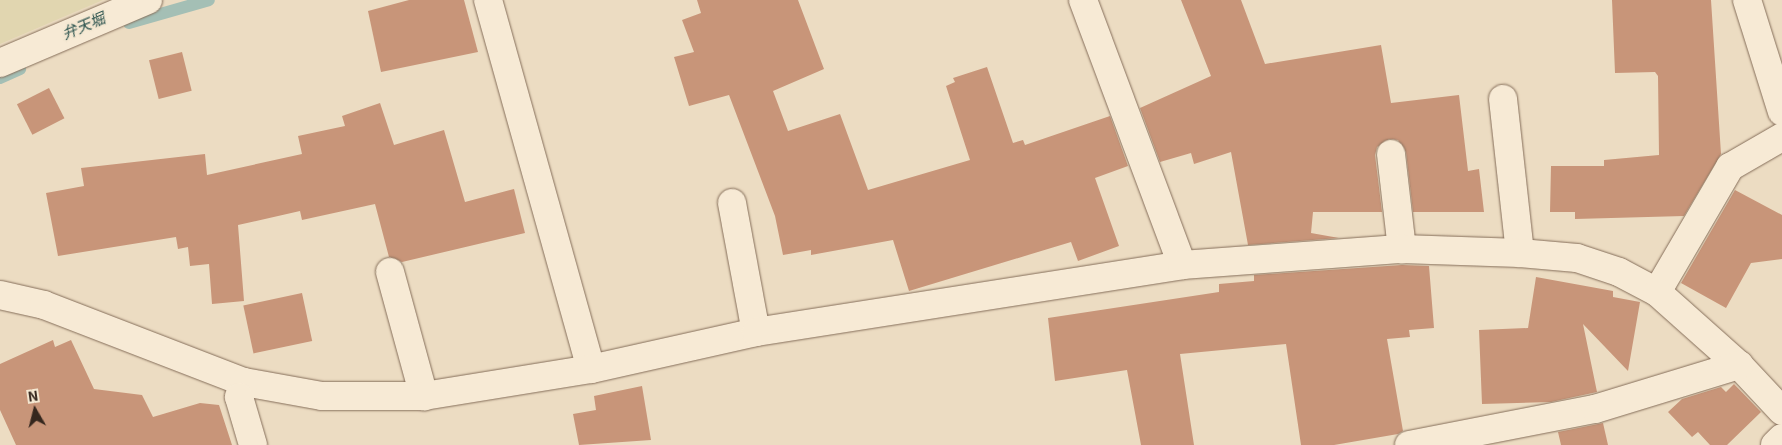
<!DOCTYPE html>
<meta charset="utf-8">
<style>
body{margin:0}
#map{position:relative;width:1782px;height:445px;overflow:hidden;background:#ecdcc2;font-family:Georgia,"Noto Sans JP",serif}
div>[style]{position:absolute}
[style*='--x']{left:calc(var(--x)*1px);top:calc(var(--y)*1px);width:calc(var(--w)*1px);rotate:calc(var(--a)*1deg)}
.farmland>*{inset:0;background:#e1d6b0}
.stream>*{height:12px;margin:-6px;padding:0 6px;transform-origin:6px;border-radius:6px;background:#a4bfb5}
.building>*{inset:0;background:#c89579;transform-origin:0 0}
.roads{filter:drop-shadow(0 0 1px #856e5a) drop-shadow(0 0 1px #856e5a)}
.minor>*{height:28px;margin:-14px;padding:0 14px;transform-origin:14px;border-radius:14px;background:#f7ead5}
span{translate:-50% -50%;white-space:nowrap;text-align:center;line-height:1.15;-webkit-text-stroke:4px #f4e7d1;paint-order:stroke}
.water-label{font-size:15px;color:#2d544f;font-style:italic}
.north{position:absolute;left:10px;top:385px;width:50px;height:50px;-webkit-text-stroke:4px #f4e7d1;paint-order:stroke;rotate:352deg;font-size:14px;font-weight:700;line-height:20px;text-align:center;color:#35271e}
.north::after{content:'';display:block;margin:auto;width:18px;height:22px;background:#35271e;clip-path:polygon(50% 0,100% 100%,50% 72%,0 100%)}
</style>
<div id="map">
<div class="farmland">
<div style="clip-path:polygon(0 0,103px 0,0 44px)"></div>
</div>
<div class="stream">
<div style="--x:129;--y:23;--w:83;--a:-16"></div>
<div style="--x:0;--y:78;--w:22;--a:-24"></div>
</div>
<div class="building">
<div style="clip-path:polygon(409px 0,464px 0,478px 52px,381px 72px,368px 11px)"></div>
<div style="clip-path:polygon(697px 0,798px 0,824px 69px,773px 91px,788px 131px,840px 114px,868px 190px,970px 160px,946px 86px,955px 82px,953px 78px,987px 67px,1013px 143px,1023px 140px,1025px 145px,1110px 116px,1128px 166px,1095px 178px,1119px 246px,1078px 261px,1071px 242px,909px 291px,893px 240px,811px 255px,811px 250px,783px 255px,775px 216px,729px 95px,689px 106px,674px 57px,694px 52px,682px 20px,701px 13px)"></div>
<div style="clip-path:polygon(1181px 0,1241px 0,1265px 64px,1381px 45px,1391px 103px,1459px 95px,1468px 171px,1479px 169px,1484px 212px,1413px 212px,1406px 152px,1398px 140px,1389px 139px,1377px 147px,1375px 155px,1382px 212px,1313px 212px,1311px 233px,1339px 238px,1248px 245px,1231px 152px,1194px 164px,1191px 153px,1160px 162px,1140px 108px,1211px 76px)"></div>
<div style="clip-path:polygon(1612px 0,1711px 0,1721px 154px,1684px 216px,1575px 219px,1575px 212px,1550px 212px,1551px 166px,1604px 166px,1604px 160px,1659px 155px,1658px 76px,1655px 72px,1615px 73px)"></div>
<div style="left:182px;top:52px;width:40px;height:34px;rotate:76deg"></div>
<div style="left:49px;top:88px;width:34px;height:36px;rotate:63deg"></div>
<div style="clip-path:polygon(380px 103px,394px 145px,444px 130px,465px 202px,514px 189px,525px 233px,402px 262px,389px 257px,375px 204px,302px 220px,300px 211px,238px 225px,244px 301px,212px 304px,209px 264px,190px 266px,188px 247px,178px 249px,176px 237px,58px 256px,46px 193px,84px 186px,81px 168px,205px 154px,207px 175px,302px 154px,298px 136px,345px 126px,342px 116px)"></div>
<div style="clip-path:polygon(1735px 190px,1782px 215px,1782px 259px,1751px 263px,1726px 308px,1681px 283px)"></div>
<div style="clip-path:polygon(1402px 265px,1429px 266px,1434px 328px,1409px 330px,1410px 337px,1387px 339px,1403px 431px,1398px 434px,1334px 445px,1301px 445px,1286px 344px,1180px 354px,1194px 445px,1141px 445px,1127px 370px,1055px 381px,1048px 318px,1219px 292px,1219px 284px,1254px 281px,1254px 275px)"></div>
<div style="clip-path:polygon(1536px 277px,1613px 291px,1613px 297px,1640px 302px,1628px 371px,1583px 324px,1597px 392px,1551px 402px,1482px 404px,1479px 330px,1528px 328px)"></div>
<div style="left:302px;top:293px;width:49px;height:60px;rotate:78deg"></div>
<div style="clip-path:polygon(53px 340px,55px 347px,71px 340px,94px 389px,142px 395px,153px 417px,200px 403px,219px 405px,232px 445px,16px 445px,0 410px,0 364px)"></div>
<div style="clip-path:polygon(1734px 384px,1761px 412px,1727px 445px,1710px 445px,1698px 432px,1692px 437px,1668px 412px,1682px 399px,1721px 387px,1726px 392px)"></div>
<div style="clip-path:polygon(642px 386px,651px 440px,579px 445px,573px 414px,596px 410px,594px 396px)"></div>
<div style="clip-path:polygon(1603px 423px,1608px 445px,1561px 445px,1558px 432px)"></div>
</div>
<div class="roads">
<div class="minor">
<div style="--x:488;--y:0;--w:383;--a:74.4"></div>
<div style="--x:1083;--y:0;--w:283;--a:69.5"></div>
<div style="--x:1747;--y:0;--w:117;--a:72.6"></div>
<div style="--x:0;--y:63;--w:161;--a:-23.1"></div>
<div style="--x:1503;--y:99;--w:155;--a:83.7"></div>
<div style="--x:1391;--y:154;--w:96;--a:83.4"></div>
<div style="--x:732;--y:203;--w:131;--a:79.5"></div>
<div style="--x:390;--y:272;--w:129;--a:74.7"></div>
<div style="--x:1657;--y:292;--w:145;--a:-59.7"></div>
<div style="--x:1730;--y:167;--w:60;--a:-30"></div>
<div style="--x:0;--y:295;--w:45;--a:12.8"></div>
<div style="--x:44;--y:305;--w:214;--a:21.1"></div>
<div style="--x:244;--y:382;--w:79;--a:10.2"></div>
<div style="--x:322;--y:396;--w:102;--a:0"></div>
<div style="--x:424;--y:396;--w:169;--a:-9.2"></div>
<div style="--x:591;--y:369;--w:169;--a:-12.6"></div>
<div style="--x:756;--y:332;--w:431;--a:-8.9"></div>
<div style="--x:1182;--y:265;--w:221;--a:-4.2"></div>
<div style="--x:1402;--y:249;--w:118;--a:1.9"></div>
<div style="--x:1520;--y:253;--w:57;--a:5"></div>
<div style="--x:1577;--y:258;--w:44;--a:18.4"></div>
<div style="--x:1619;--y:272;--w:43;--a:27.8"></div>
<div style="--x:1657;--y:292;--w:110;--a:41.7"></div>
<div style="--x:1739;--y:365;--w:63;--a:46.9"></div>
<div style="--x:244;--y:382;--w:16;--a:108"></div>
<div style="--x:239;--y:397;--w:50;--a:73.7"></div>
<div style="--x:1409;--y:445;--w:189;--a:-11"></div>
<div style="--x:1595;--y:409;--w:151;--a:-17"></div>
<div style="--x:1775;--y:445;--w:10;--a:-45"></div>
</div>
</div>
<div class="water-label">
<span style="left:83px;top:25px;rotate:-23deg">弁天堀</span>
</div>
<div class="north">N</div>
</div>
